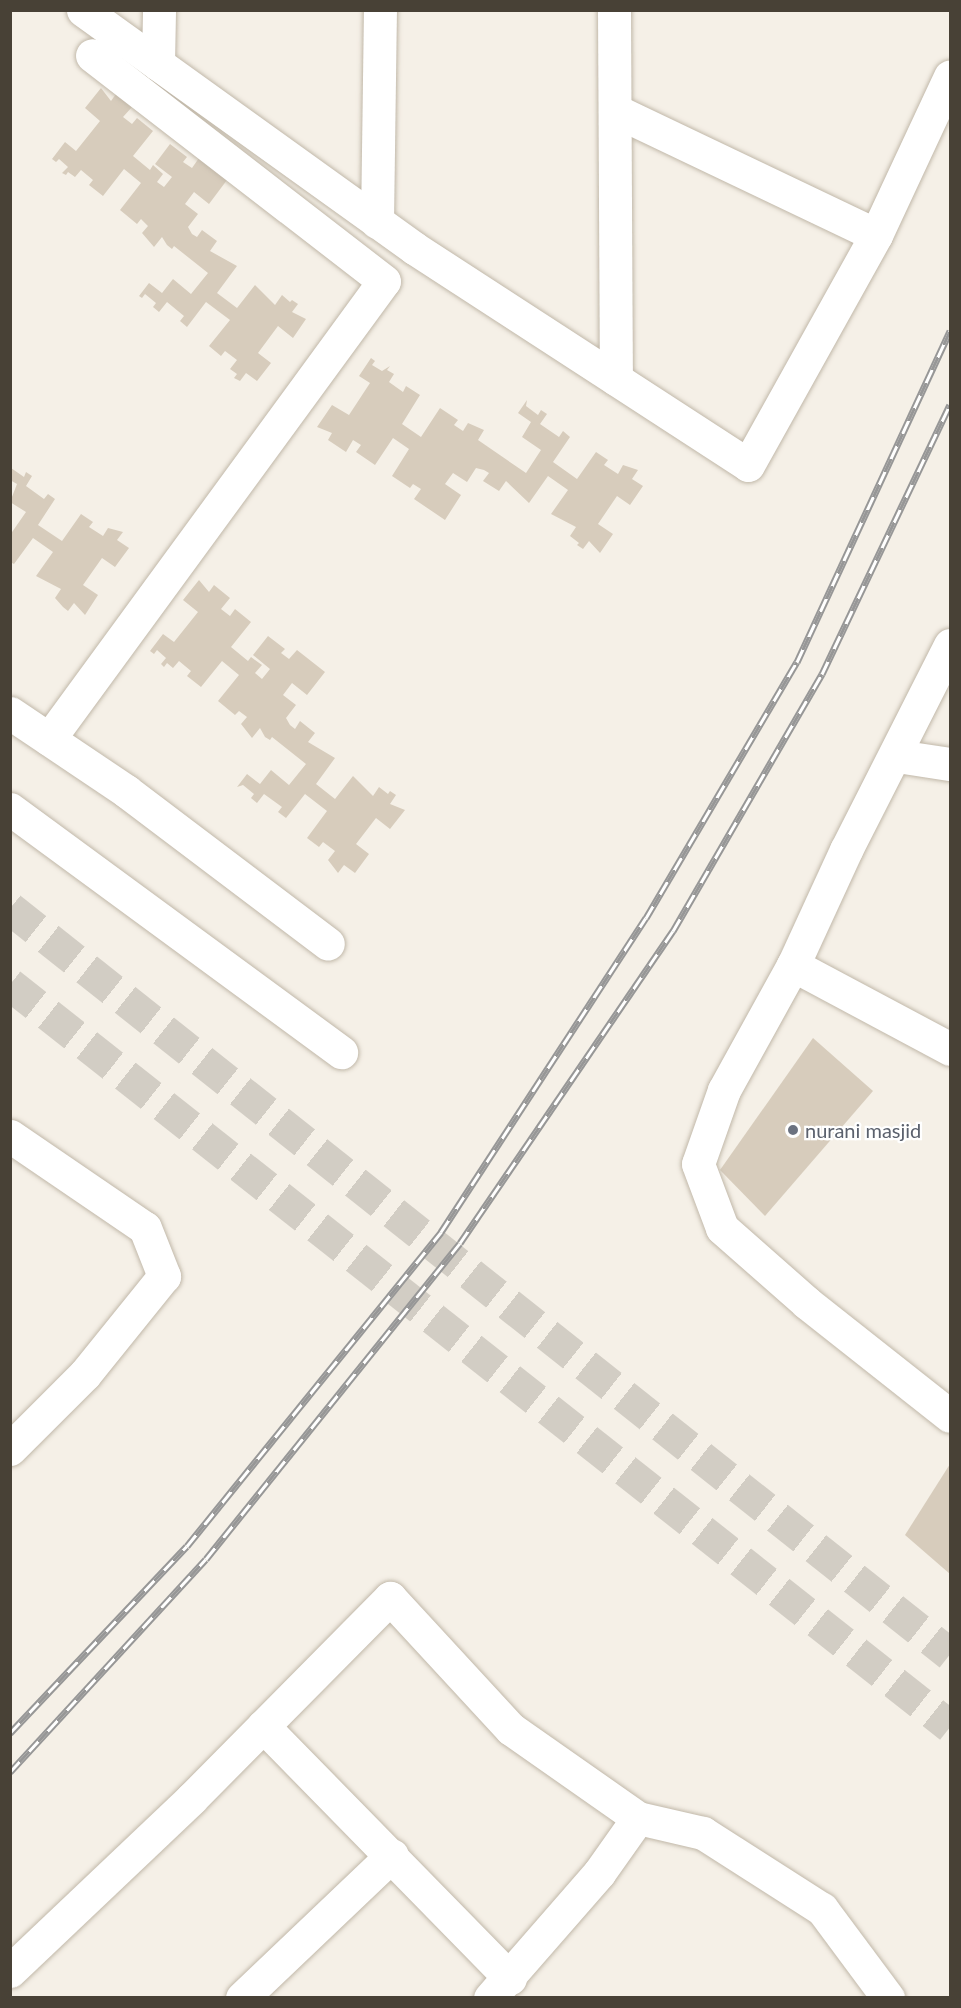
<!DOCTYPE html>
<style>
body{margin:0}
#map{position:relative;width:961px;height:2008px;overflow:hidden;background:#f5f0e7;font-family:Lato,sans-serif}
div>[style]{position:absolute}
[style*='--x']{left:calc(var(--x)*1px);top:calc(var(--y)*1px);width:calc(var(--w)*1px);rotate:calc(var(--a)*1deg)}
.building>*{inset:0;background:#d7ccbc}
.major-tunnel>*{height:33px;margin-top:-16.5px;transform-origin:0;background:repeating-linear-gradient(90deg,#d2cdc4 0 33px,transparent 0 49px)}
.roads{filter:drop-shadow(0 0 2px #c1b8a9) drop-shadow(0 0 2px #c1b8a9)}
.minor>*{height:33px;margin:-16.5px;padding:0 16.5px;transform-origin:16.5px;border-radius:16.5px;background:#fff}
.rail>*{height:7px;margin-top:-3.5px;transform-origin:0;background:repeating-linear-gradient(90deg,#fff 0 14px,#979797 0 28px);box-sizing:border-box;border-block:2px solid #979797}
.dots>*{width:16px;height:16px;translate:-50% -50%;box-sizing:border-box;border:3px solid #fff;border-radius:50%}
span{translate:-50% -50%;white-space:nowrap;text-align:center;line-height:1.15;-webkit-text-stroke:4.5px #fff;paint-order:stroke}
.worship-label{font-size:20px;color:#5b616d}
.left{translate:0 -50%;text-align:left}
.frame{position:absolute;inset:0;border:12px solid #484136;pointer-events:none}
</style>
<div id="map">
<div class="building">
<div style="clip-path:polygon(101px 88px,111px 101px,116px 94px,132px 107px,123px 117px,132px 124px,137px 118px,153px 131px,133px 156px,150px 170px,153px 165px,163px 174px,157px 182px,164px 187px,172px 177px,155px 164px,170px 144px,187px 157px,183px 162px,192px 168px,199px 158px,227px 180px,209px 204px,194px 192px,185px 204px,198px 214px,188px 227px,192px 234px,197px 237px,202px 230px,217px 241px,210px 251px,237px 266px,217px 293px,237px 308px,255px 285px,275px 305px,282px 295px,290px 302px,292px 300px,298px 304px,292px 312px,306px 319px,293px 338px,278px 326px,258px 353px,271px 363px,257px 381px,246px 373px,240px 381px,234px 378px,237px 374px,230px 369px,237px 360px,225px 351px,221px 356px,209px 346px,230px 320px,206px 302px,187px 327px,180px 321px,184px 316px,167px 302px,159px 312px,153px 307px,156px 303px,145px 294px,142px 298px,139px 296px,149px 283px,162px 293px,173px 279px,191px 294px,208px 273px,174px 246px,172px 249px,167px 245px,162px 237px,154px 247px,142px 233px,148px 226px,141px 219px,137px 224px,120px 210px,141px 183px,124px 169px,103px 196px,89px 185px,93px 180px,81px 170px,75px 177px,68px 172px,66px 175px,62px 173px,68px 167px,59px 159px,56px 162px,52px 159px,65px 142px,76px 151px,100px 121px,85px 108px)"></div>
<div style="clip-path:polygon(371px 358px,375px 361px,372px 365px,382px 371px,390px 366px,387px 370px,394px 374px,389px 382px,403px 392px,406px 386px,420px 395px,402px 424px,421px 437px,440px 408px,458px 420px,454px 425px,463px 431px,468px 423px,484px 430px,478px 440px,526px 473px,541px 450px,522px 437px,531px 422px,518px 413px,527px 400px,526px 406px,538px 415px,541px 410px,547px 414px,540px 424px,559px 437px,563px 431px,570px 437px,553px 462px,577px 479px,596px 452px,608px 460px,604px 465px,618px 474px,623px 465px,638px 470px,632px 479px,643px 486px,630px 505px,617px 496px,598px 524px,613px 534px,600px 553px,589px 541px,583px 549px,577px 545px,579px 543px,570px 536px,576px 527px,551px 514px,568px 490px,548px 476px,529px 503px,506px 481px,499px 491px,483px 481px,489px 473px,484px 470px,476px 468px,467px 482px,453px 473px,445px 484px,461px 495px,445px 520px,414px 499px,421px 489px,413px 484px,410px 488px,392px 476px,409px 449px,393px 438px,375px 465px,356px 452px,361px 445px,353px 440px,346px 452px,328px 440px,332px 433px,317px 427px,332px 405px,349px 415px,370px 383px,359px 376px)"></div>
<div style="clip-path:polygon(11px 462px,11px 468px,24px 477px,26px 472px,32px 476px,26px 486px,44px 499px,48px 494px,55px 499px,38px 525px,62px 541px,81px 514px,93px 522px,89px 527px,103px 536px,108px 528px,123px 532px,117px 540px,129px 548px,115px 567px,102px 558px,83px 585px,98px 595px,85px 615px,74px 603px,68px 611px,63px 607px,55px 598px,61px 589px,36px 576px,53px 552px,33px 538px,14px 564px,10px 562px,10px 535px,26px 512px,10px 502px,17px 484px,10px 480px,10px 463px)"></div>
<div style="clip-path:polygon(199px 580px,209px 592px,214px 585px,230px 598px,221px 609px,230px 616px,235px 609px,251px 622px,231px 647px,248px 661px,251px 657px,262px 665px,255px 673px,262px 679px,270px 669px,253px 655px,268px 636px,285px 649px,281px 653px,289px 659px,297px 650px,325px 672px,307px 695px,292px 683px,283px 695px,296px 705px,286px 718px,290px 725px,295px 729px,300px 721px,315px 733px,308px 742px,335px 758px,316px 784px,335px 799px,353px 776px,373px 796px,379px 787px,388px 794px,390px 791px,396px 795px,390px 804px,405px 810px,390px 829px,376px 818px,356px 844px,369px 854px,355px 873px,344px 865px,338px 873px,328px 860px,335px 851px,323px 842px,319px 847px,307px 838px,327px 811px,305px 794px,286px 818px,278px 812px,282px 807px,264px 794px,257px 803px,251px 798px,254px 794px,243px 785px,237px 787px,247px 774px,260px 784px,271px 770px,289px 785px,306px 764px,272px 737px,270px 740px,265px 737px,260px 728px,252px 738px,241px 724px,247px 717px,239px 711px,235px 715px,218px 701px,239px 675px,222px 661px,201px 687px,187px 676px,191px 671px,179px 661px,173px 668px,167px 663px,164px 667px,161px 664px,166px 658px,157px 650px,154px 654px,150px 651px,163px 634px,174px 642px,198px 612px,183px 600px)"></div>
<div style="clip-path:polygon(813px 1038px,873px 1091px,765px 1216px,720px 1170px)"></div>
<div style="clip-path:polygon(950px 1464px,950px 1574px,905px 1535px)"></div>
</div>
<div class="major-tunnel">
<div style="--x:10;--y:908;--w:1200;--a:38.44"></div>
<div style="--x:10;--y:984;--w:1198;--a:38.29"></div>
</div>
<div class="roads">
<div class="minor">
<div style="--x:83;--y:10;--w:408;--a:35.7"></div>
<div style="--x:414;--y:248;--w:398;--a:33"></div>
<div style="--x:748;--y:465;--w:263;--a:-60.9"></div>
<div style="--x:876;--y:235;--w:288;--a:-154.5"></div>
<div style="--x:614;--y:10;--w:369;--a:89.7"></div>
<div style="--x:158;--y:64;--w:54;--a:-88.9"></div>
<div style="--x:377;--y:222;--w:212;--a:-89.2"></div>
<div style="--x:876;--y:235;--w:175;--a:-65"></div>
<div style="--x:950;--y:645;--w:230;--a:116.9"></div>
<div style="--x:846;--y:850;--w:127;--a:114.7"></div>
<div style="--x:793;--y:965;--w:143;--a:118.9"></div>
<div style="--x:724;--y:1090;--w:78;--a:109.4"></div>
<div style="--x:698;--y:1164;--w:68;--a:69.4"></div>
<div style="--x:722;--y:1228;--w:113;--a:41.4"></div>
<div style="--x:807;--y:1303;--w:182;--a:38.3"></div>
<div style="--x:10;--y:713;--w:140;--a:33.9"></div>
<div style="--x:126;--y:791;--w:253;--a:37.1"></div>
<div style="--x:49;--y:739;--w:567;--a:-53.82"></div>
<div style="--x:384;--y:281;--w:369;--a:-142.3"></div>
<div style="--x:897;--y:756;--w:54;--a:8.6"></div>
<div style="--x:10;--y:809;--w:411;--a:36.3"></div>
<div style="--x:793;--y:965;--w:178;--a:28.1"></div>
<div style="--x:10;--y:1136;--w:163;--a:34.3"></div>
<div style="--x:145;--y:1228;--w:52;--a:68.4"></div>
<div style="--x:164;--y:1276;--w:126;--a:128.9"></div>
<div style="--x:85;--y:1374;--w:106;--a:135"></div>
<div style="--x:263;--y:1726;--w:353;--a:45.6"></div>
<div style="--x:10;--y:1971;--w:250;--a:-43.5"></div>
<div style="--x:191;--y:1799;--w:283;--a:-45.3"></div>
<div style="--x:390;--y:1598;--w:178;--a:47.3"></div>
<div style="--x:511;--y:1729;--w:155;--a:35"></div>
<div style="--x:638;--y:1818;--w:67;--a:13"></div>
<div style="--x:703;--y:1833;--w:141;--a:32.6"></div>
<div style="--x:822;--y:1909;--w:111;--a:53.4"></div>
<div style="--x:242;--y:1998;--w:207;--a:-43.6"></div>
<div style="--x:490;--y:1998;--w:166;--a:-48.9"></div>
<div style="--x:599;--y:1873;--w:67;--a:-54.7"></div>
</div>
</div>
<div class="rail">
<div style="--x:10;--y:1733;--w:257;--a:-46.6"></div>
<div style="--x:187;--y:1546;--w:404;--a:-51"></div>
<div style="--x:441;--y:1232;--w:375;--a:-56.9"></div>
<div style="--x:646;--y:918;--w:297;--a:-59.5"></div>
<div style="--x:797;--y:662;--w:365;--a:-65.2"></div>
<div style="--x:10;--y:1772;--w:289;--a:-47.4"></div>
<div style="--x:206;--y:1559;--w:405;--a:-51.2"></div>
<div style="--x:460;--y:1243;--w:378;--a:-55.7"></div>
<div style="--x:673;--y:931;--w:297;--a:-59.9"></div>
<div style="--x:822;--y:674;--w:298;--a:-64.6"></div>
</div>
<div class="dots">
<div style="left:793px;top:1130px;background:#6b7280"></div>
</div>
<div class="worship-label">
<span class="left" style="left:805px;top:1130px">nurani masjid</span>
</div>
<div class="frame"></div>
</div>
